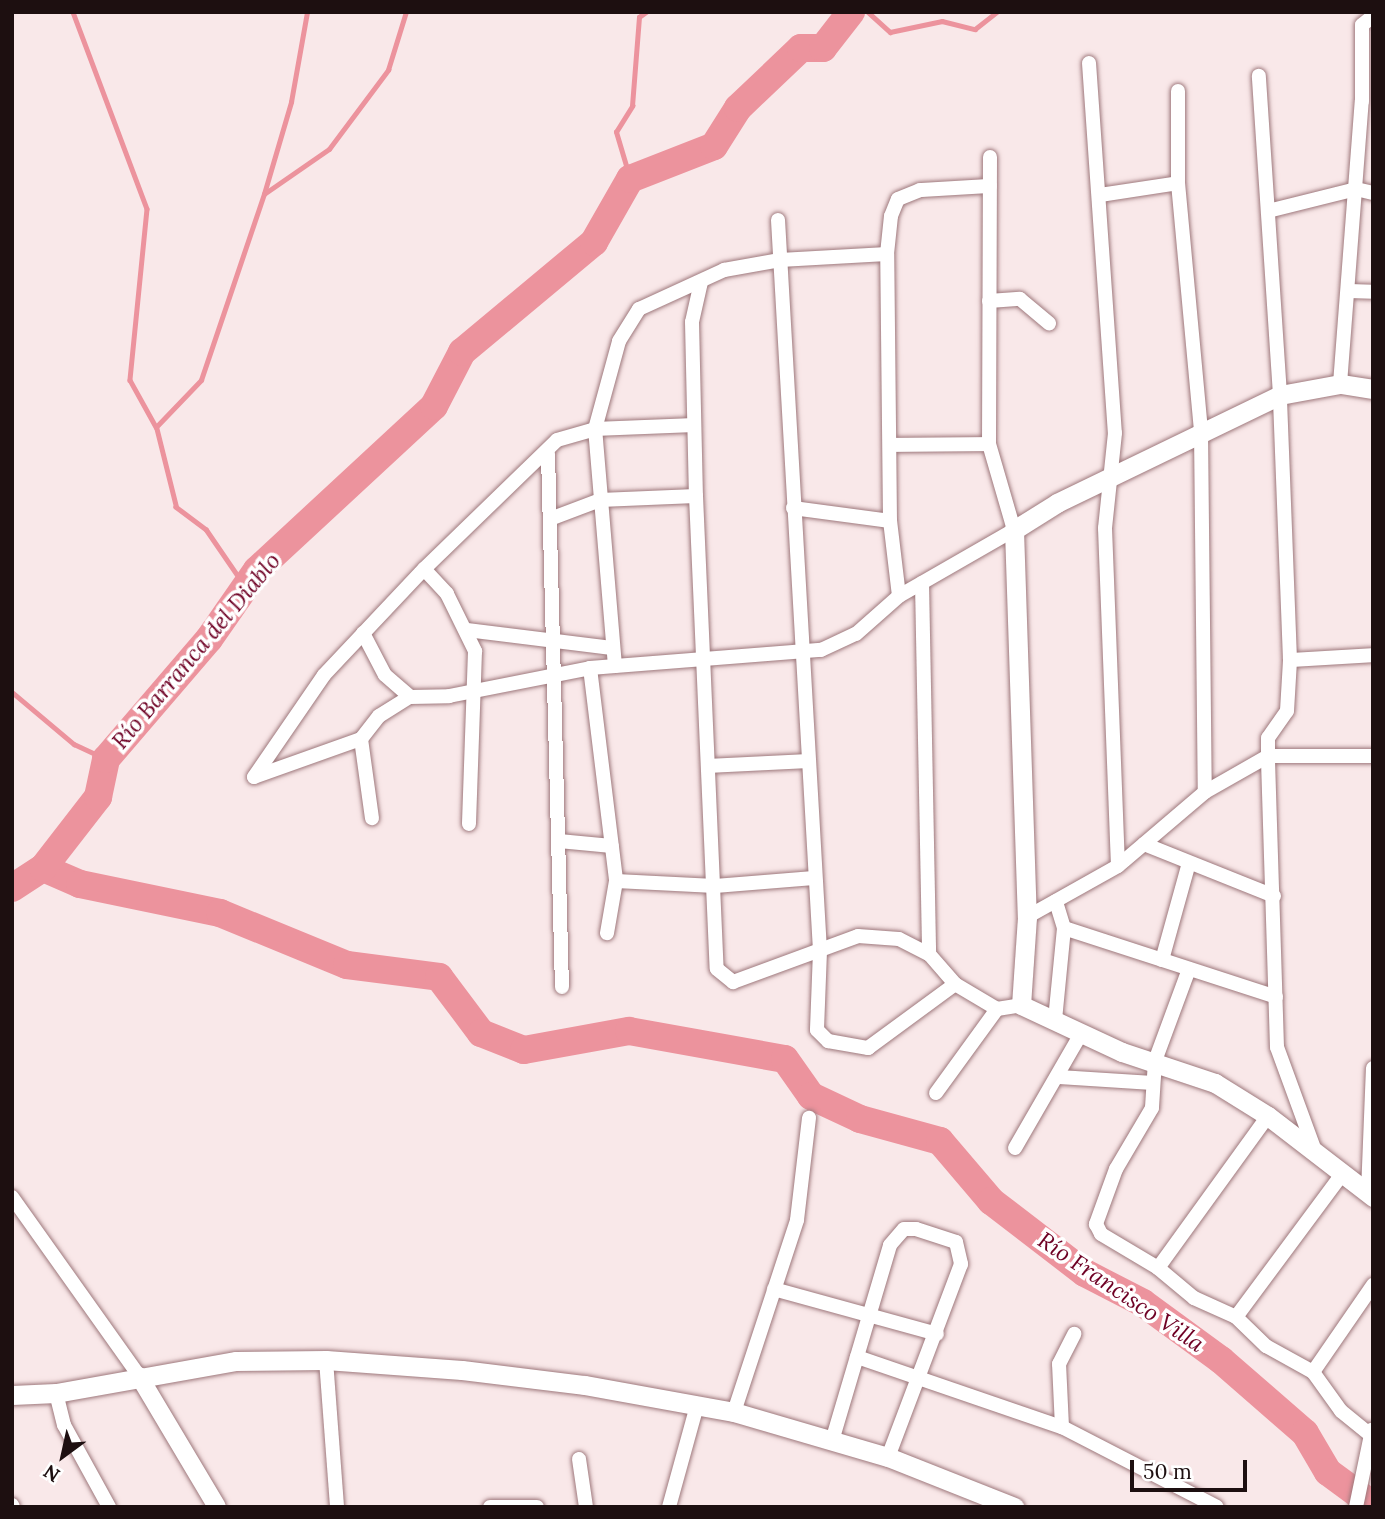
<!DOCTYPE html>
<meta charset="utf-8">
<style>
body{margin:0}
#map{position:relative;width:1385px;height:1519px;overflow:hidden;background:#f9e8e9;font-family:Lora,serif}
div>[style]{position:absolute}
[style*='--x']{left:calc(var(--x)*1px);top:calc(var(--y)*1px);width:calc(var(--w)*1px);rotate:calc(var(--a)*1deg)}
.stream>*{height:4.5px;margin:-2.25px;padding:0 2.25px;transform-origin:2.25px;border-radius:2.25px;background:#ec939d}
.river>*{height:28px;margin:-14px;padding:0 14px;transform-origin:14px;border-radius:14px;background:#ec939d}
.roads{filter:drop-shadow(0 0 2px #9e787c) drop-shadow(0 0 2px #9e787c)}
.minor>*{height:14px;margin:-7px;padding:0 7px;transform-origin:7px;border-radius:7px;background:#fff}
.tertiary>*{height:18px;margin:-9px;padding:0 9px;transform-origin:9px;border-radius:9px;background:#fff}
.secondary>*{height:19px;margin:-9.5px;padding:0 9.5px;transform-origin:9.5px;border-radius:9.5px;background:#fff}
span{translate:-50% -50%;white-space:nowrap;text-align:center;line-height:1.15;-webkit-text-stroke:7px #fff;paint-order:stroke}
.water-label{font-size:23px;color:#6e0024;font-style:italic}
.frame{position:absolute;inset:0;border:14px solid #1d0f10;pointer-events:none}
.north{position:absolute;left:28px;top:1421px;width:70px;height:70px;-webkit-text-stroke:5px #fff;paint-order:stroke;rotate:213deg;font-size:19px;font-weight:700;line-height:28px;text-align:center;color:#1d0f10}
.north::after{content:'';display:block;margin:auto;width:24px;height:32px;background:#1d0f10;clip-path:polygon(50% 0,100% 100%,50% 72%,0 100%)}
.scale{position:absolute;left:1130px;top:1460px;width:117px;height:32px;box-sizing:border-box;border:4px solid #1d0f10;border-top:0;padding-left:9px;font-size:21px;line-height:24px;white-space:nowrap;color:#1d0f10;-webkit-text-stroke:5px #fff;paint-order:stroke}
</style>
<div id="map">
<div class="stream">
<div style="--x:73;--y:12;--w:210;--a:69.4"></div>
<div style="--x:147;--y:209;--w:172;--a:95.7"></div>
<div style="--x:130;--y:380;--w:54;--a:61"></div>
<div style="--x:868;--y:12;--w:30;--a:42"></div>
<div style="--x:890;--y:32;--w:53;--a:-11.9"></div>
<div style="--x:942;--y:21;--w:34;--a:14"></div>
<div style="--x:975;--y:29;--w:28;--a:-38"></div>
<div style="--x:630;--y:179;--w:49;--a:-106.6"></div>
<div style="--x:616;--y:132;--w:31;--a:-58"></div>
<div style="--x:632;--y:106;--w:89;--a:-85.5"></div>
<div style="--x:639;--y:17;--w:9;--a:-36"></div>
<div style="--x:264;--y:194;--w:96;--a:-73.6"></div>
<div style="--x:291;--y:102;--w:91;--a:-79.9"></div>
<div style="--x:245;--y:587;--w:69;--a:-124.4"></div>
<div style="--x:206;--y:530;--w:38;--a:-143"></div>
<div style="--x:176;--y:507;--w:82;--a:-104"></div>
<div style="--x:156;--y:427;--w:65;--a:-46.2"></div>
<div style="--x:201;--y:380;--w:196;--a:-71.3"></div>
<div style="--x:264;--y:194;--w:79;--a:-34.7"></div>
<div style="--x:329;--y:149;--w:99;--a:-53.2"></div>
<div style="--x:388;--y:70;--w:61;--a:-72.8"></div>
<div style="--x:12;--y:692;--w:81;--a:40"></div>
<div style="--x:74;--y:744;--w:35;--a:25"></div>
</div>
<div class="river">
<div style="--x:43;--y:868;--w:40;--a:23.4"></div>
<div style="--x:80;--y:884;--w:143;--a:11.7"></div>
<div style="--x:220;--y:913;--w:137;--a:22.3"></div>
<div style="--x:347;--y:965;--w:93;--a:7.4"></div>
<div style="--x:439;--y:977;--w:70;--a:53.1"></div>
<div style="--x:481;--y:1033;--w:46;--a:21.6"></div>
<div style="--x:524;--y:1050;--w:107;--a:-10.3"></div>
<div style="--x:629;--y:1031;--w:158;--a:10.2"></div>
<div style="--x:785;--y:1059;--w:45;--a:54.9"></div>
<div style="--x:811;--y:1096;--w:54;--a:25.1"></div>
<div style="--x:860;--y:1119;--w:83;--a:15.4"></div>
<div style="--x:940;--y:1141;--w:79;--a:49.6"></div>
<div style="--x:991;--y:1201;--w:118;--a:37.5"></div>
<div style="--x:1085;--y:1273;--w:65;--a:27.3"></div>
<div style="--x:1143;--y:1303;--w:97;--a:36.2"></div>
<div style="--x:1221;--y:1360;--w:111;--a:41"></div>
<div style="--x:1305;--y:1433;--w:45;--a:59.5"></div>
<div style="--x:1328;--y:1472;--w:56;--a:36.3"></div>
<div style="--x:12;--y:888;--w:37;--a:-33"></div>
<div style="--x:43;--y:868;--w:90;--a:-52.2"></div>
<div style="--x:98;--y:797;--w:39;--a:-78"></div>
<div style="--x:106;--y:759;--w:158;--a:-49.4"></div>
<div style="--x:209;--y:639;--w:84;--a:-55.2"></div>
<div style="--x:257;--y:570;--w:241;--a:-42.8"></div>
<div style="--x:434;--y:406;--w:61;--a:-62.6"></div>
<div style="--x:462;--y:352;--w:172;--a:-39.8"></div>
<div style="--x:594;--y:242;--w:73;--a:-60.3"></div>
<div style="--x:630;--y:179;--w:90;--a:-21.4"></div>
<div style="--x:714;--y:146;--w:45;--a:-57.7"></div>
<div style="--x:738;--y:108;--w:87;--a:-43.6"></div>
<div style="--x:801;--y:48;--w:22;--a:0"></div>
<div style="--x:823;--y:48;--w:46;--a:-52.1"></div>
</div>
<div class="roads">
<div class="minor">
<div style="--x:1089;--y:63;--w:371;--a:86"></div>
<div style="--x:1115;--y:433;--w:96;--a:96"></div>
<div style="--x:1105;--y:528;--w:338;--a:87.8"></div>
<div style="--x:1178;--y:91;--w:92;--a:90"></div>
<div style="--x:1178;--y:183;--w:249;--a:84.7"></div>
<div style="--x:1201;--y:431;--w:361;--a:89.4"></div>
<div style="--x:1100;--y:195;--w:79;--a:-8.7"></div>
<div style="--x:1268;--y:211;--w:91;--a:-14"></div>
<div style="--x:1356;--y:189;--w:17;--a:13"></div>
<div style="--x:778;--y:220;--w:732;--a:86.71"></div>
<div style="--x:820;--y:951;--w:79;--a:92.2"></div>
<div style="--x:817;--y:1030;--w:16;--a:45"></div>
<div style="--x:828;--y:1041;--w:41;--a:9.9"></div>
<div style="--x:868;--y:1048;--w:108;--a:-36.3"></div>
<div style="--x:701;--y:282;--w:41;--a:102.7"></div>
<div style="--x:692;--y:322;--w:174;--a:88.7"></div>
<div style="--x:696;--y:496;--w:473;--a:87.5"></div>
<div style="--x:717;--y:969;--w:21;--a:39"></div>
<div style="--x:733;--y:982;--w:133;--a:-20.2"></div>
<div style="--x:858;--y:936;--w:41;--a:4.2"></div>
<div style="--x:899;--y:939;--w:34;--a:27"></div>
<div style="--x:929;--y:954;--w:40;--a:49"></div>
<div style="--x:955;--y:984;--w:49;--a:30.8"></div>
<div style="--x:997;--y:1009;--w:24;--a:-9"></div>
<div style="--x:1349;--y:291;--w:24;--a:2"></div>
<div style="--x:989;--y:301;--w:31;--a:-4"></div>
<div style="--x:1020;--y:299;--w:38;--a:40"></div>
<div style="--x:1340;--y:384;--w:284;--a:-85.6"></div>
<div style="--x:1362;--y:101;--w:76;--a:-90"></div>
<div style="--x:1362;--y:25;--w:14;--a:-39"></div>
<div style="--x:890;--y:445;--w:99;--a:-0.6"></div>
<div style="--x:548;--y:454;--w:533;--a:88.5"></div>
<div style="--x:793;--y:508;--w:98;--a:7.6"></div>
<div style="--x:550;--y:519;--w:53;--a:-20.8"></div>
<div style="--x:600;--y:500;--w:96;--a:-2.4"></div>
<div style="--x:424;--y:569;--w:34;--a:47"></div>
<div style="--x:447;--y:594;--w:64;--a:63.8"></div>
<div style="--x:475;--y:651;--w:173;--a:92"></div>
<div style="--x:922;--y:583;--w:371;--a:88.9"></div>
<div style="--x:899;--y:596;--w:76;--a:-96.8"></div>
<div style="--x:890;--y:521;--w:267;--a:-90.6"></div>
<div style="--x:887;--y:254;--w:38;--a:-84"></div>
<div style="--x:891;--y:216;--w:18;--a:-68"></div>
<div style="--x:898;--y:199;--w:24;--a:-22"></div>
<div style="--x:920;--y:190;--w:70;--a:-3.3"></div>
<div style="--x:467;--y:630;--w:146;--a:7.1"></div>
<div style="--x:363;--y:633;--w:47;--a:62.4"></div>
<div style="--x:385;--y:675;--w:33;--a:41"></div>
<div style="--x:1290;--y:660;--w:83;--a:-3.4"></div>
<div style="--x:615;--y:666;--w:238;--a:-94.8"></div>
<div style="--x:595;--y:429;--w:99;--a:-2.3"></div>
<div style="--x:590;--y:668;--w:215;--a:83"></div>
<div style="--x:616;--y:881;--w:53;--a:99.8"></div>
<div style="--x:361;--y:739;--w:80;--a:82.1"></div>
<div style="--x:709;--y:766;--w:98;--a:-2.9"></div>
<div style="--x:254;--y:777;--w:114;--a:-19.6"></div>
<div style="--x:361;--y:739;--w:29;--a:-52"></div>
<div style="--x:379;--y:716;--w:36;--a:-32"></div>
<div style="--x:410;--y:697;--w:39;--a:-1"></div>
<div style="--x:449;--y:696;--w:144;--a:-11.2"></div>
<div style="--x:590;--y:668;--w:232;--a:-4.5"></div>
<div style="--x:821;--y:650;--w:38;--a:-25"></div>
<div style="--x:856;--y:634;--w:57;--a:-41.5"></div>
<div style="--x:899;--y:596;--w:133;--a:-29.9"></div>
<div style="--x:1014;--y:530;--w:90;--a:-106.2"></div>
<div style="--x:989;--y:444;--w:287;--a:-89.8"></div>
<div style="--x:254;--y:777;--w:124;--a:-55.5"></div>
<div style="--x:324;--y:675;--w:146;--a:-46.7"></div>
<div style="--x:424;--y:569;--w:185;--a:-44.1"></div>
<div style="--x:557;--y:440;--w:40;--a:-16"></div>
<div style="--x:595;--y:429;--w:91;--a:-74.7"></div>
<div style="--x:619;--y:341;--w:38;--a:-58"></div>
<div style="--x:639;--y:309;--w:94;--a:-24.6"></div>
<div style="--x:724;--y:270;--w:57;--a:-10.1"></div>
<div style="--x:780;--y:260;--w:107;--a:-3.2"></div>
<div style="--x:559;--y:841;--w:53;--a:5.4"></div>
<div style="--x:1144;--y:844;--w:140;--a:21.8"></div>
<div style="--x:616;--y:881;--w:99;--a:2.9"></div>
<div style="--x:715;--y:886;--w:99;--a:-4.6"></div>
<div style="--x:1027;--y:917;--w:104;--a:-29.3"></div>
<div style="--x:1118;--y:866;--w:114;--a:-40.4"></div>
<div style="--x:1205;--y:792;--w:73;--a:-29.7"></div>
<div style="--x:1268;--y:756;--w:18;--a:-90"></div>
<div style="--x:1268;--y:738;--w:33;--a:-55"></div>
<div style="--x:1287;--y:711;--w:51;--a:-86.6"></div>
<div style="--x:1290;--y:660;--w:265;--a:-92.2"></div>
<div style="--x:1280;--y:395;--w:320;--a:-93.8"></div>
<div style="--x:1064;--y:928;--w:223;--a:18"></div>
<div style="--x:1162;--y:960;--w:98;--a:-74.5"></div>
<div style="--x:1189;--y:969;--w:98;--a:110.3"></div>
<div style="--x:1155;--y:1061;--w:47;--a:93.7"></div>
<div style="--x:1152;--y:1108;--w:71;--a:120.5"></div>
<div style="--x:1116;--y:1169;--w:59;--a:110"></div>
<div style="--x:1096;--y:1224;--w:11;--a:63"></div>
<div style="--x:1101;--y:1234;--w:66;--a:30.8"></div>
<div style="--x:1158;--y:1268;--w:47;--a:39.8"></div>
<div style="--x:1194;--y:1298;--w:46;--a:24.3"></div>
<div style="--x:1236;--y:1317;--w:42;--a:44"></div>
<div style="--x:1266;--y:1346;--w:54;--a:29"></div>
<div style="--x:1313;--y:1372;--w:48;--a:54.3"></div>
<div style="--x:1341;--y:1411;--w:41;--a:39.1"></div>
<div style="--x:1055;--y:1020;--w:92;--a:-84.4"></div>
<div style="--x:1064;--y:928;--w:28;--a:-107"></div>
<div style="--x:1059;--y:1077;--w:94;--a:3.7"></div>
<div style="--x:936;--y:1093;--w:104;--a:-54"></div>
<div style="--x:1015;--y:1148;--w:134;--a:-60"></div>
<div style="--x:1315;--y:1151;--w:111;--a:-110.1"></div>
<div style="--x:1277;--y:1047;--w:291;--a:-91.8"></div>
<div style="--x:1268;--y:756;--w:105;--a:0"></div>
<div style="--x:1368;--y:1192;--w:124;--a:-87.7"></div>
<div style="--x:12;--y:1197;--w:219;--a:54.6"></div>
<div style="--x:1158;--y:1268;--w:188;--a:-54.1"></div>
<div style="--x:774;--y:1289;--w:169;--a:15.4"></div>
<div style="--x:1236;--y:1317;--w:179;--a:-53.4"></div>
<div style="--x:857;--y:1357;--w:217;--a:18.9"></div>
<div style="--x:1062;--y:1427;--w:174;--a:27.3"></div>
<div style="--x:326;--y:1360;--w:147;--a:85.7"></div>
<div style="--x:1313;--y:1372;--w:106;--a:-55.4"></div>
<div style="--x:56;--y:1393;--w:33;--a:76"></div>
<div style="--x:64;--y:1425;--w:94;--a:61.2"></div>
<div style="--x:734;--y:1412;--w:202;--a:-71.8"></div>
<div style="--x:797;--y:1220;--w:103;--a:-83.3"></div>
<div style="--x:1062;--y:1427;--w:63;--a:-92.7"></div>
<div style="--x:1059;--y:1364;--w:34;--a:-63"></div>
<div style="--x:832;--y:1441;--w:204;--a:-73.5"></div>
<div style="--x:890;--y:1245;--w:21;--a:-49"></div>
<div style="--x:904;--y:1229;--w:12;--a:0"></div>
<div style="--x:916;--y:1229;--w:42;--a:18"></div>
<div style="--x:956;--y:1242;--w:23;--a:77"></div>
<div style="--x:961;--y:1264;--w:206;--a:110.7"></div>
<div style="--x:579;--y:1459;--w:49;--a:81.7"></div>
<div style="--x:12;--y:1505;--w:2;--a:63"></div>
<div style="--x:490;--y:1507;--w:47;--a:0"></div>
<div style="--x:669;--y:1507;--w:106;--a:-74.6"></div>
<div style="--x:1356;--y:1507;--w:79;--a:-78.3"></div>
</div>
<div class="tertiary">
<div style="--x:139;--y:1376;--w:152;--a:59.2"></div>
</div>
<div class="secondary">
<div style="--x:1373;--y:389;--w:33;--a:-171"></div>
<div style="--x:1340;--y:384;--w:61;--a:169.6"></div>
<div style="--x:1280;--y:395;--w:248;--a:154.2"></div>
<div style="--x:1057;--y:503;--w:51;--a:147.9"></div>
<div style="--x:1014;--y:530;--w:387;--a:88.1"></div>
<div style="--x:1027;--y:917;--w:88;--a:93.9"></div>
<div style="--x:1021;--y:1005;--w:111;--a:25"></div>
<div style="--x:1122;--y:1052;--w:98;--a:18.4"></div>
<div style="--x:1215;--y:1083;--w:62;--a:31.9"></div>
<div style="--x:1268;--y:1116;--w:133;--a:37.6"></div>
<div style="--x:12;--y:1395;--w:44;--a:-2.6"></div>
<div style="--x:56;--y:1393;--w:183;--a:-10.1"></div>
<div style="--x:236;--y:1361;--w:90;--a:-0.6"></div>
<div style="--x:326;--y:1360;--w:136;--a:4.2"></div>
<div style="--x:462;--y:1370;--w:124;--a:7"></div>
<div style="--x:585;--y:1385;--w:151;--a:10.3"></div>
<div style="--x:734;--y:1412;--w:160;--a:16.3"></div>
<div style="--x:888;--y:1457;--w:136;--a:21.6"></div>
</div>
</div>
<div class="water-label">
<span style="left:196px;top:651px;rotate:-50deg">Río Barranca del Diablo</span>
<span style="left:1121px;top:1292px;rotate:34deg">Río Francisco Villa</span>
</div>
<div class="frame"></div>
<div class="north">N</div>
<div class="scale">50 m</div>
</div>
